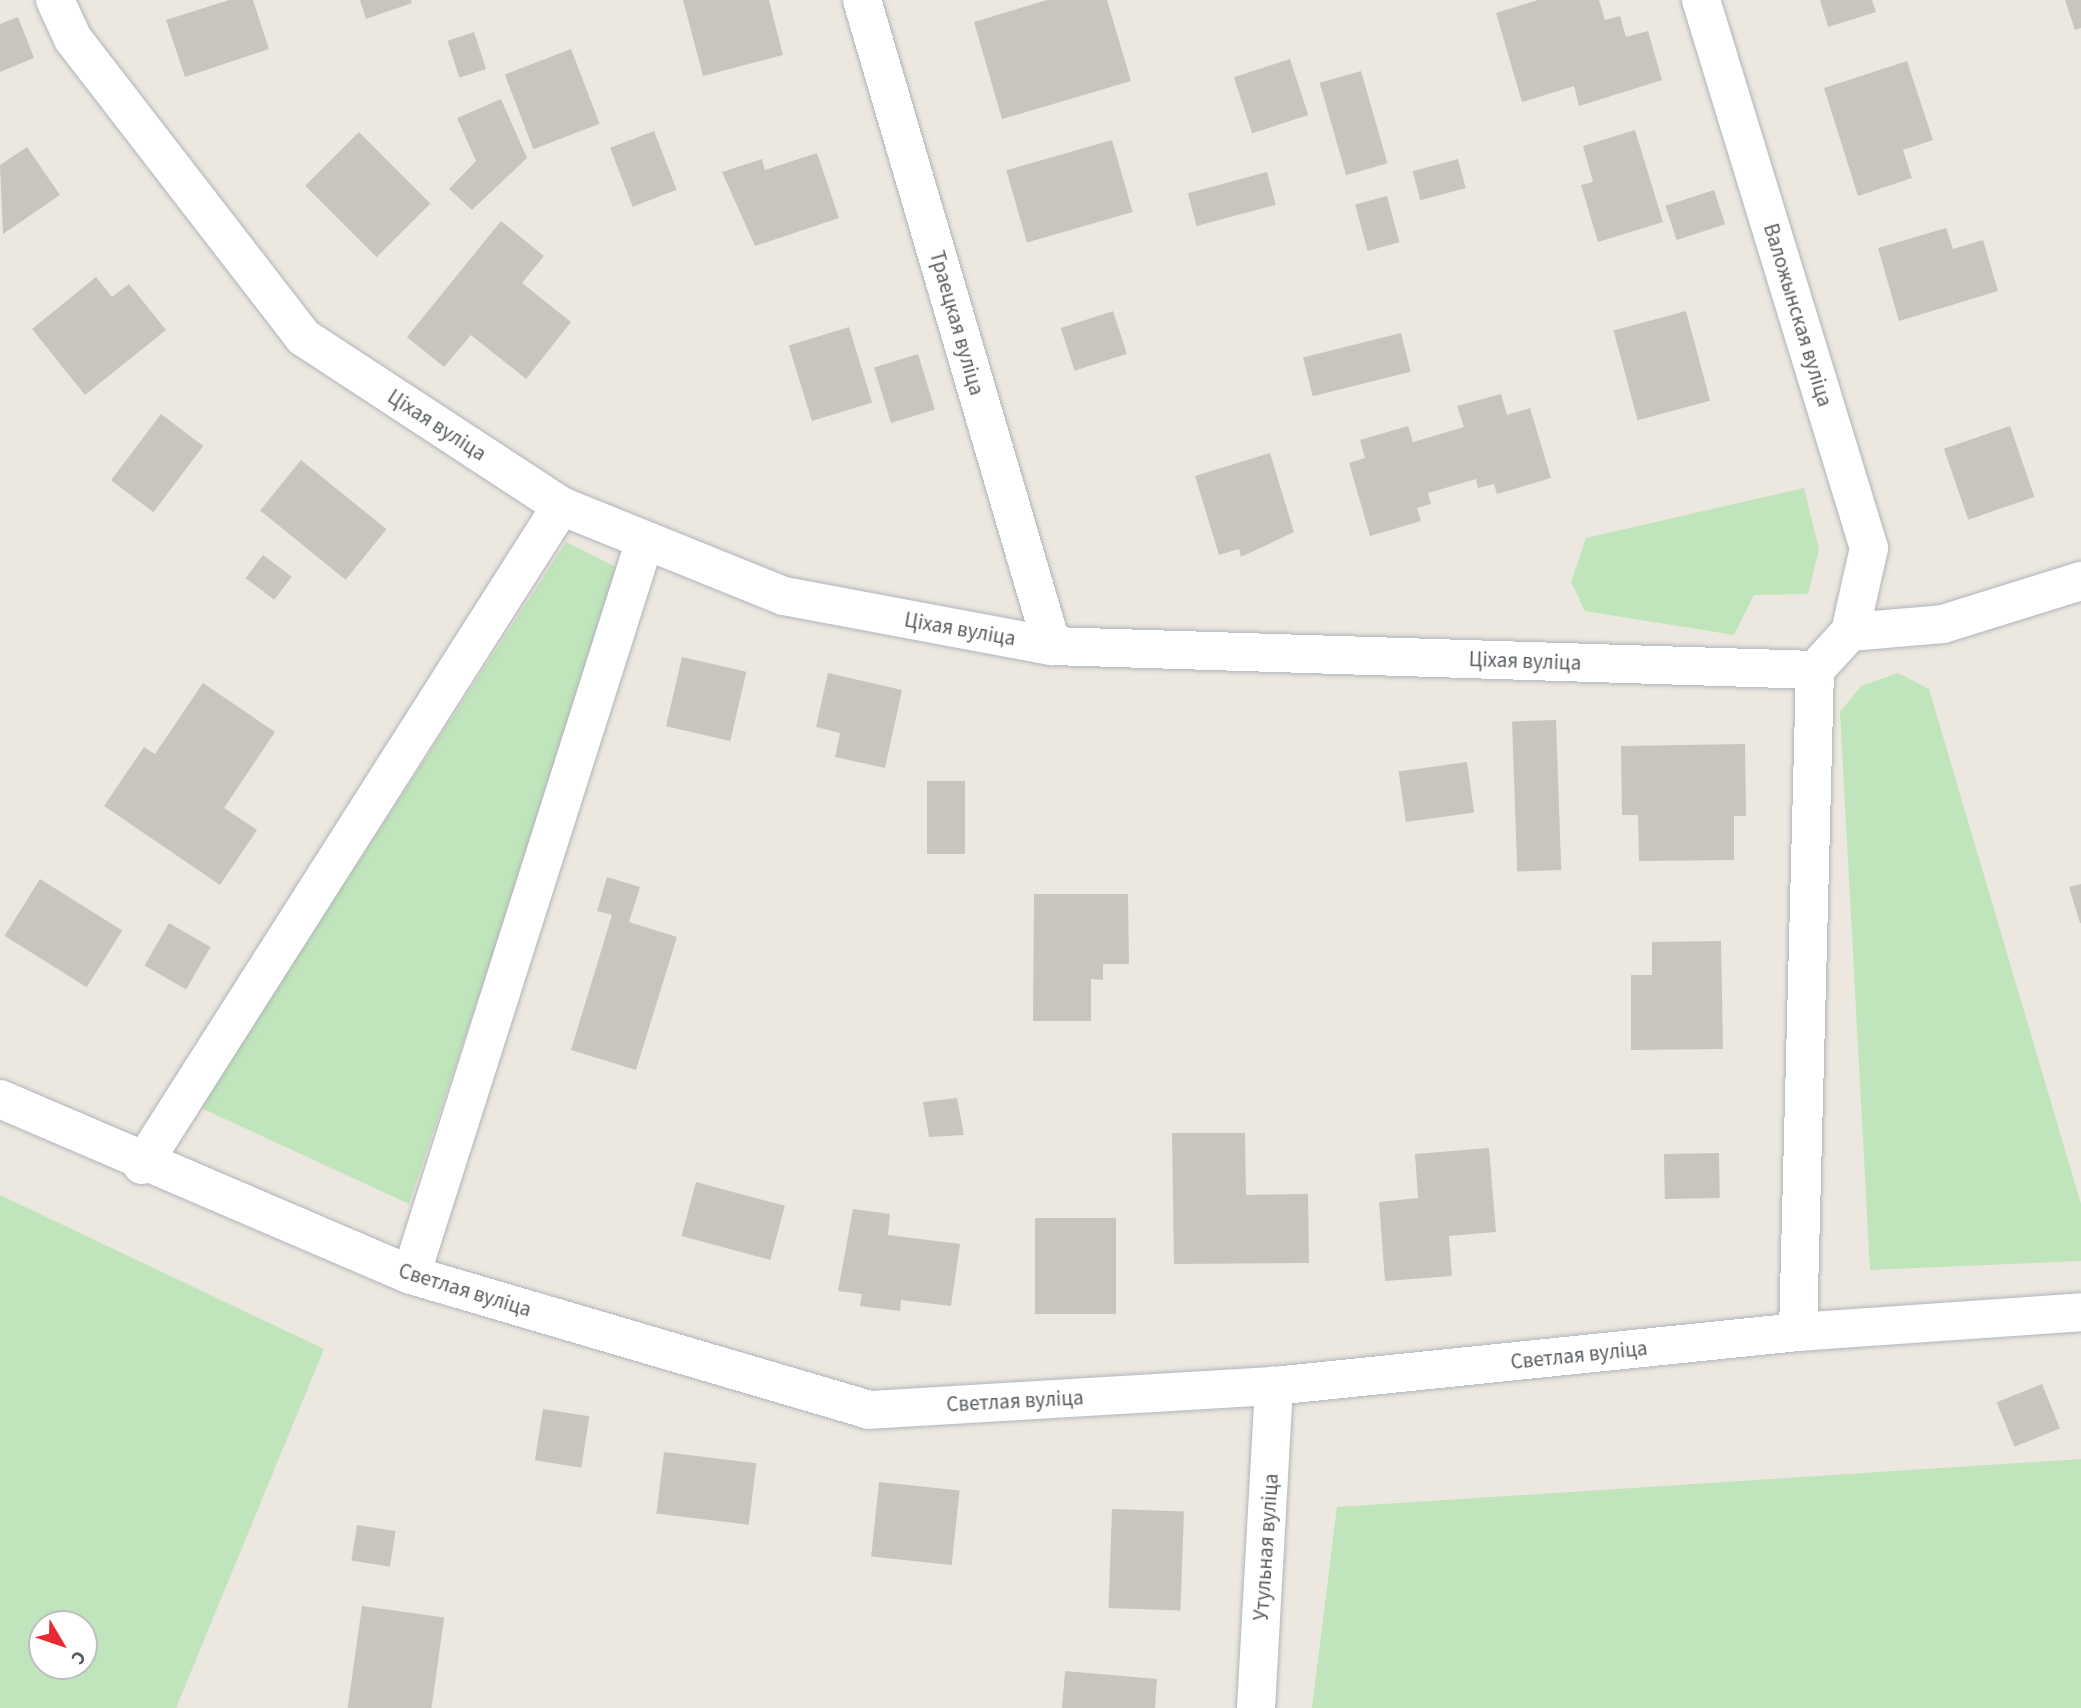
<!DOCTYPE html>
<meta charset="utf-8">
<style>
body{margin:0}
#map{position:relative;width:2081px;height:1708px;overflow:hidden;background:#ece8e0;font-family:"Source Sans 3",sans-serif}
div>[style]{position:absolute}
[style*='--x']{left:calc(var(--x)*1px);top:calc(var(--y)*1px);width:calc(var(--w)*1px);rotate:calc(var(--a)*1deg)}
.green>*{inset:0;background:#c0e4bb}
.building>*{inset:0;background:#c8c5bf;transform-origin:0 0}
.roads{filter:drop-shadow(0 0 2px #b1b4b8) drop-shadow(0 0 2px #b1b4b8)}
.minor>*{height:38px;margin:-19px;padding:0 19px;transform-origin:19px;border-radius:19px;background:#fff}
span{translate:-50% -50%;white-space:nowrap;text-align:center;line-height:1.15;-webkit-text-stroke:5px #fff;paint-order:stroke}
.street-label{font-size:21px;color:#585d61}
.north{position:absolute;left:28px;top:1610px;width:70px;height:70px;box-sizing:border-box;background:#fff;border:2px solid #bcbec0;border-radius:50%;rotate:129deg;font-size:19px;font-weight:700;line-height:28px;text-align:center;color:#585d61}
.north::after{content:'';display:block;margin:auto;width:24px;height:32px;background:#e82932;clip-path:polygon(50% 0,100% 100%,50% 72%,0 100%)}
</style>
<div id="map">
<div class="green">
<div style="clip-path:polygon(1804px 488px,1819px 549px,1808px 594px,1754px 595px,1734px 635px,1585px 611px,1571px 582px,1586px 538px)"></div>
<div style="clip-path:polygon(566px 542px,622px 570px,409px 1204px,199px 1107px)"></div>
<div style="clip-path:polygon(1898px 673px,1929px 689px,2081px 1204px,2081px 1261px,1870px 1270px,1840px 712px,1861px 686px)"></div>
<div style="clip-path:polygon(evenodd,0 1195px,324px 1349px,176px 1708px,0 1708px,0 1195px,42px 1624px,84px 1624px,84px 1666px,42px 1666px,42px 1624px)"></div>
<div style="clip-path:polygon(2081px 1459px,2081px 1708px,1312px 1708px,1337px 1507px)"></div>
</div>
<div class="building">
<div style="clip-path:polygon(229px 0,253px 0,269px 49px,185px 77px,166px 20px)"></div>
<div style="clip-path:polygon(360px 0,411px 0,412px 3px,366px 19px)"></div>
<div style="clip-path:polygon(683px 0,769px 0,783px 55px,703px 76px)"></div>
<div style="clip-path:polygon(1047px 0,1107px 0,1131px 81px,1002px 119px,974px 22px)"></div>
<div style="clip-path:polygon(1538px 0,1599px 0,1605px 20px,1620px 16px,1626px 37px,1648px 31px,1662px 80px,1579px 106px,1574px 86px,1522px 102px,1496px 13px)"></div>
<div style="clip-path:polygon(1820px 0,1872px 0,1876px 12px,1828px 27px)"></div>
<div style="clip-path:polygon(2065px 0,2081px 0,2081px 28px,2075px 30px)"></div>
<div style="clip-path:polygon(18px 17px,34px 58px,0 72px,0 24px)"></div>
<div style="left:474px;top:32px;width:39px;height:28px;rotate:72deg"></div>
<div style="left:571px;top:49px;width:80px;height:71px;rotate:69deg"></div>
<div style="left:1290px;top:59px;width:59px;height:59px;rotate:72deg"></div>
<div style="clip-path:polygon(1907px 61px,1933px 140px,1903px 150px,1912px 178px,1858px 196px,1824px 88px)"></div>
<div style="left:1361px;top:71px;width:96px;height:43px;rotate:74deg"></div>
<div style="clip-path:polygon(501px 99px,527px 158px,472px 210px,449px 189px,476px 161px,457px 118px)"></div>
<div style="clip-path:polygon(1635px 130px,1663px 222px,1598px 242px,1581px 185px,1593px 182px,1583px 146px)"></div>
<div style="left:654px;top:131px;width:63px;height:47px;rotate:69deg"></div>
<div style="left:359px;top:132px;width:101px;height:76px;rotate:45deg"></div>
<div style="left:1112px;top:140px;width:75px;height:110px;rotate:74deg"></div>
<div style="clip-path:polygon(27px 147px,60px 195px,3px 234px,0 165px)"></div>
<div style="clip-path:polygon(817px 153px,839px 218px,755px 246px,722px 172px,762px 159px,765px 170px)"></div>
<div style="left:1458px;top:159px;width:30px;height:47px;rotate:75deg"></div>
<div style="left:1267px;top:172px;width:34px;height:82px;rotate:75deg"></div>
<div style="left:1714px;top:190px;width:36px;height:51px;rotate:72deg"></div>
<div style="left:1387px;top:196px;width:48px;height:33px;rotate:75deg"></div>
<div style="clip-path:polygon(501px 221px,544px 256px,522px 283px,571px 322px,526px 379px,471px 335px,444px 367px,407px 337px)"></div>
<div style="clip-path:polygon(1946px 228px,1953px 249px,1983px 240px,1998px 291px,1899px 321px,1878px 248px)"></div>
<div style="clip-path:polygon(96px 277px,112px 297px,129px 284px,166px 330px,85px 395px,32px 329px)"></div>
<div style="left:1113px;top:311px;width:45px;height:55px;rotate:72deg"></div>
<div style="left:1686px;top:311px;width:93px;height:75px;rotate:75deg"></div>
<div style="left:849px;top:327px;width:79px;height:63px;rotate:73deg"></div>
<div style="left:1401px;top:333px;width:40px;height:101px;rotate:76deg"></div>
<div style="left:918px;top:354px;width:58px;height:46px;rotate:73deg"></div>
<div style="clip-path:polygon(1501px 394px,1507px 415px,1530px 408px,1551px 478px,1497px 494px,1494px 484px,1478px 488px,1476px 479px,1428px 493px,1431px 504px,1417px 508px,1421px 521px,1370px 536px,1349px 463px,1365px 458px,1360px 440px,1408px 426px,1413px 442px,1464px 427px,1457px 406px)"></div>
<div style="left:161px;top:414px;width:53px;height:83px;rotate:37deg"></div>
<div style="left:2010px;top:426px;width:75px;height:70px;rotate:71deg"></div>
<div style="clip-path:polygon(1270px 453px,1294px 532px,1241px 557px,1239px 549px,1219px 555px,1195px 476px)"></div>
<div style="left:301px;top:460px;width:110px;height:65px;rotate:39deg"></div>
<div style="left:263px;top:555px;width:36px;height:29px;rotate:37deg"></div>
<div style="left:682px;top:657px;width:66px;height:71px;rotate:13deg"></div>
<div style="clip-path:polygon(828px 673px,902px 690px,885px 768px,835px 757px,840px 733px,816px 727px)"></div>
<div style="clip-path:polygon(203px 683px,275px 732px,224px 808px,257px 830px,220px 885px,104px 806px,144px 747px,155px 754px)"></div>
<div style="left:1556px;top:720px;width:150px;height:44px;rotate:88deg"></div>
<div style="clip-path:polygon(1745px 744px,1746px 816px,1734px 816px,1734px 860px,1639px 861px,1638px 815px,1622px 815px,1621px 746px)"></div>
<div style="left:1467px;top:762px;width:51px;height:69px;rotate:82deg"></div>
<div style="left:927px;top:781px;width:38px;height:73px"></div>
<div style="clip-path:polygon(607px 877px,640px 887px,629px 922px,677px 937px,636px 1070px,571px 1050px,612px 915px,597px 911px)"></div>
<div style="left:40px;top:879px;width:97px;height:67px;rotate:32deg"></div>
<div style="clip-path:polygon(2081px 884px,2081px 923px,2080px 923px,2069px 887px)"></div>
<div style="clip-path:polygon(1034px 894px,1128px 894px,1129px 964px,1103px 964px,1103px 980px,1091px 979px,1091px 1021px,1033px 1021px)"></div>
<div style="left:169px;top:923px;width:48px;height:49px;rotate:30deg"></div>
<div style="clip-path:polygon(1721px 941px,1723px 1049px,1631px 1050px,1631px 975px,1652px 975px,1652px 942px)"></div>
<div style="clip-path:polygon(957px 1098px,964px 1135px,929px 1137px,923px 1102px)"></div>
<div style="clip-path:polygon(1172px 1133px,1245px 1133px,1246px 1195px,1308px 1194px,1309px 1263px,1174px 1264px)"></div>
<div style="clip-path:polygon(1489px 1148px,1496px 1232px,1449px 1236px,1452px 1276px,1385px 1281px,1379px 1202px,1418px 1198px,1415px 1154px)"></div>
<div style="left:1719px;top:1153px;width:45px;height:55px;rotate:89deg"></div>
<div style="left:696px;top:1182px;width:92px;height:56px;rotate:15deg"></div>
<div style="clip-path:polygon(853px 1209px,890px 1214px,888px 1235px,960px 1244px,951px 1306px,901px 1300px,900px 1311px,860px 1306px,862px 1294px,838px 1291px)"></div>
<div style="left:1035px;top:1218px;width:81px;height:96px"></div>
<div style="left:2042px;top:1384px;width:48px;height:49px;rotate:68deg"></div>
<div style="left:543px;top:1409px;width:47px;height:52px;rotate:9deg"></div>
<div style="left:664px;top:1452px;width:93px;height:62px;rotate:7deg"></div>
<div style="left:879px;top:1482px;width:81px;height:75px;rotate:6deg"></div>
<div style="left:1112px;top:1509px;width:72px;height:99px;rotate:2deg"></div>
<div style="left:357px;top:1525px;width:39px;height:36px;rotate:9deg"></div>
<div style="left:362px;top:1606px;width:83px;height:103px;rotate:8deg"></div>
<div style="clip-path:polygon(1065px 1671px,1157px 1679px,1155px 1708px,1062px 1708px)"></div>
</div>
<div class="roads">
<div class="minor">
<div style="--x:55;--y:0;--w:43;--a:65.2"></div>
<div style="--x:73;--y:39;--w:376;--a:52.3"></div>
<div style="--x:303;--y:337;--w:308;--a:33.2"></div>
<div style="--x:561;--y:506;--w:240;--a:22"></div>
<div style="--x:784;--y:596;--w:273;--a:10.6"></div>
<div style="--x:1052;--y:646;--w:763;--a:1.8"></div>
<div style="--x:1815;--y:670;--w:52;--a:-47.4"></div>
<div style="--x:1850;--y:632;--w:93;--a:-4.9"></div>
<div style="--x:1943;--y:624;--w:145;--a:-17.3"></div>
<div style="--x:862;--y:0;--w:673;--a:73.61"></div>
<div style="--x:1701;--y:0;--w:573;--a:72.96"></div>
<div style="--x:1869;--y:548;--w:86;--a:102.7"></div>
<div style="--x:0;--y:1099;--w:447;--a:23.2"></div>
<div style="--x:411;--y:1275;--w:477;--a:16.4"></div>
<div style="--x:869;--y:1410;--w:406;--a:-3.4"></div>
<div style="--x:1274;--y:1386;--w:527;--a:-5.88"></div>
<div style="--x:1798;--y:1332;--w:284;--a:-4"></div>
<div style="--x:142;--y:1165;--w:781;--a:-57.55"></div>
<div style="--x:411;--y:1275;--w:771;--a:-72.34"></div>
<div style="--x:1798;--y:1332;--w:662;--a:-88.53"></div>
<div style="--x:1256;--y:1708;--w:323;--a:-86.8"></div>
</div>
</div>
<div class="street-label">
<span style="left:1798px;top:315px;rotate:73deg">Валожынская вуліца</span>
<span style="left:957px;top:323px;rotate:74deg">Траецкая вуліца</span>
<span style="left:437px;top:425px;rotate:33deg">Ціхая вуліца</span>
<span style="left:960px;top:629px;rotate:10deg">Ціхая вуліца</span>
<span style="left:1525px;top:661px;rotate:2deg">Ціхая вуліца</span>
<span style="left:465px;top:1290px;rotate:17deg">Светлая вуліца</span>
<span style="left:1579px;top:1355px;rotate:-6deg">Светлая вуліца</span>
<span style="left:1015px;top:1401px;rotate:-3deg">Светлая вуліца</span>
<span style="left:1266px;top:1547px;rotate:-86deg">Утульная вуліца</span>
</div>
<div class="north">С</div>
</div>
